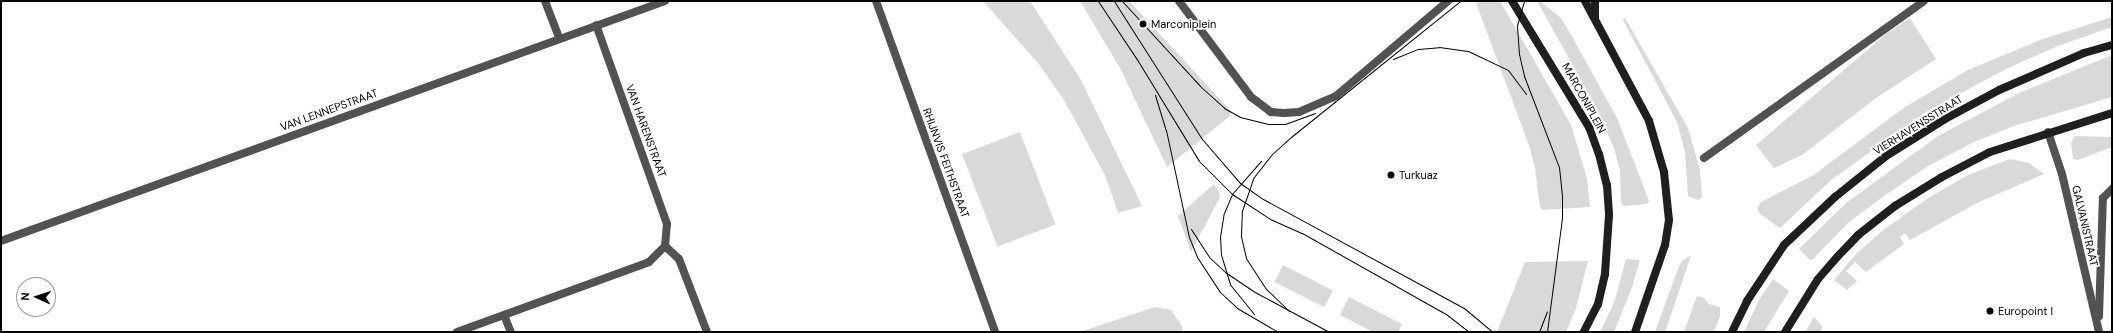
<!DOCTYPE html>
<style>
body{margin:0}
#map{position:relative;width:2113px;height:333px;overflow:hidden;background:#fff;font-family:"DM Sans",sans-serif}
div>[style]{position:absolute}
[style*='--x']{left:calc(var(--x)*1px);top:calc(var(--y)*1px);width:calc(var(--w)*1px);rotate:calc(var(--a)*1deg)}
.green>*{inset:0;background:#d9d9d9;transform-origin:0 0}
.street>*{height:8px;margin:-4px;padding:0 4px;transform-origin:4px;border-radius:4px;background:#525252}
.secondary>*{height:8px;margin:-4px;padding:0 4px;transform-origin:4px;border-radius:4px;background:#1f1f1f}
.tram>*{height:1px;margin:-0.5px;padding:0 0.5px;transform-origin:0.5px;border-radius:0.5px;background:#000}
.dots>*{width:11px;height:11px;translate:-50% -50%;box-sizing:border-box;border:2px solid #fff;border-radius:50%}
span{translate:-50% -50%;white-space:nowrap;text-align:center;line-height:1.15;-webkit-text-stroke:3.5px #fff;paint-order:stroke}
.poi-label{font-size:11px;color:#000}
.left{translate:0 -50%;text-align:left}
.street-label{font-size:11px;color:#000}
.frame{position:absolute;inset:0;border:2px solid #000;pointer-events:none}
.north{position:absolute;left:16px;top:277px;width:40px;height:40px;box-sizing:border-box;background:#fff;border:1px solid #999;border-radius:50%;rotate:273deg;font-size:11px;font-weight:700;line-height:16px;text-align:center;color:#000}
.north::after{content:'';display:block;margin:auto;width:14px;height:18px;background:#000;clip-path:polygon(50% 0,100% 100%,50% 72%,0 100%)}
</style>
<div id="map">
<div class="green">
<div style="clip-path:polygon(983px 1px,1030px 1px,1081px 80px,1142px 206px,1118px 213px,1105px 175px,1064px 100px,1038px 63px)"></div>
<div style="clip-path:polygon(1080px 1px,1129px 1px,1231px 111px,1230px 116px,1167px 167px,1120px 68px)"></div>
<div style="clip-path:polygon(1482px 1px,1500px 1px,1571px 125px,1587px 179px,1590px 207px,1543px 210px,1540px 207px,1535px 168px,1529px 145px,1476px 3px)"></div>
<div style="clip-path:polygon(1540px 1px,1561px 18px,1569px 31px,1617px 118px,1649px 201px,1647px 204px,1624px 206px,1621px 203px,1620px 170px,1614px 148px,1594px 103px,1538px 3px)"></div>
<div style="clip-path:polygon(2112px 17px,2112px 27px,2058px 46px,2006px 69px,1924px 113px,1830px 181px,1780px 228px,1760px 214px,1757px 208px,1761px 202px,1812px 176px,1905px 107px,1968px 70px,2040px 40px)"></div>
<div style="clip-path:polygon(1625px 18px,1688px 128px,1700px 170px,1702px 197px,1698px 200px,1688px 196px,1685px 152px,1677px 122px,1623px 20px)"></div>
<div style="clip-path:polygon(1910px 18px,1936px 59px,1876px 98px,1802px 155px,1774px 168px,1756px 145px,1886px 34px)"></div>
<div style="clip-path:polygon(2112px 55px,2112px 97px,2014px 126px,1974px 142px,1928px 166px,1884px 196px,1848px 223px,1813px 259px,1810px 260px,1799px 249px,1846px 203px,1938px 136px,2019px 93px)"></div>
<div style="left:1020px;top:132px;width:99px;height:62px;rotate:69deg"></div>
<div style="clip-path:polygon(2075px 136px,2112px 137px,2112px 147px,2078px 160px,2073px 159px,2071px 143px)"></div>
<div style="clip-path:polygon(2010px 159px,2029px 163px,2044px 174px,1977px 203px,1910px 240px,1905px 233px,1900px 237px,1904px 244px,1866px 272px,1855px 262px,1846px 271px,1857px 281px,1847px 290px,1834px 280px,1856px 254px,1882px 231px,1928px 198px,1968px 175px)"></div>
<div style="clip-path:polygon(1214px 184px,1220px 194px,1219px 199px,1191px 252px,1178px 216px)"></div>
<div style="clip-path:polygon(1691px 256px,1665px 332px,1655px 332px,1679px 266px,1683px 260px)"></div>
<div style="clip-path:polygon(1626px 259px,1639px 260px,1639px 263px,1632px 287px,1614px 332px,1600px 332px,1614px 303px)"></div>
<div style="clip-path:polygon(1588px 261px,1576px 308px,1566px 332px,1497px 332px,1525px 262px)"></div>
<div style="left:1283px;top:265px;width:56px;height:19px;rotate:27deg"></div>
<div style="clip-path:polygon(1773px 279px,1789px 291px,1764px 332px,1744px 332px,1759px 300px)"></div>
<div style="clip-path:polygon(1697px 296px,1704px 298px,1709px 304px,1720px 307px,1720px 316px,1714px 332px,1684px 332px)"></div>
<div style="clip-path:polygon(1349px 297px,1402px 324px,1398px 332px,1373px 332px,1340px 315px)"></div>
<div style="clip-path:polygon(1155px 307px,1171px 310px,1182px 326px,1182px 332px,1080px 332px)"></div>
<div style="clip-path:polygon(1814px 317px,1823px 327px,1820px 332px,1805px 332px)"></div>
</div>
<div class="street">
<div style="--x:545;--y:1;--w:39;--a:69"></div>
<div style="--x:876;--y:1;--w:352;--a:70.2"></div>
<div style="--x:1179;--y:1;--w:120;--a:53.1"></div>
<div style="--x:1251;--y:97;--w:25;--a:37"></div>
<div style="--x:1271;--y:112;--w:13;--a:4"></div>
<div style="--x:1284;--y:113;--w:15;--a:-4"></div>
<div style="--x:1299;--y:112;--w:40;--a:-23.4"></div>
<div style="--x:1336;--y:96;--w:147;--a:-40.3"></div>
<div style="--x:2048;--y:132;--w:44;--a:71.6"></div>
<div style="--x:2062;--y:174;--w:162;--a:76.8"></div>
<div style="--x:1704;--y:158;--w:270;--a:-35.5"></div>
<div style="--x:1;--y:241;--w:706;--a:-19.87"></div>
<div style="--x:665;--y:246;--w:19;--a:43"></div>
<div style="--x:679;--y:259;--w:78;--a:69"></div>
<div style="--x:504;--y:315;--w:18;--a:68"></div>
<div style="--x:2099;--y:316;--w:118;--a:-88.1"></div>
<div style="--x:2103;--y:198;--w:13;--a:-45"></div>
<div style="--x:457;--y:332;--w:204;--a:-20"></div>
<div style="--x:649;--y:262;--w:23;--a:-45"></div>
<div style="--x:665;--y:246;--w:22;--a:-85"></div>
<div style="--x:667;--y:224;--w:211;--a:-109.6"></div>
</div>
<div class="secondary">
<div style="--x:1512;--y:1;--w:148;--a:58.6"></div>
<div style="--x:1589;--y:127;--w:29;--a:70"></div>
<div style="--x:1599;--y:154;--w:32;--a:76"></div>
<div style="--x:1607;--y:185;--w:30;--a:86"></div>
<div style="--x:1609;--y:215;--w:59;--a:93.9"></div>
<div style="--x:1605;--y:274;--w:31;--a:103"></div>
<div style="--x:1598;--y:304;--w:31;--a:117"></div>
<div style="--x:1585;--y:1;--w:136;--a:61.9"></div>
<div style="--x:1649;--y:121;--w:53;--a:73.6"></div>
<div style="--x:1664;--y:172;--w:48;--a:84.1"></div>
<div style="--x:1669;--y:220;--w:25;--a:99"></div>
<div style="--x:1665;--y:245;--w:92;--a:109"></div>
<div style="--x:1595;--y:18;--w:17;--a:-90"></div>
<div style="--x:1732;--y:332;--w:34;--a:-64"></div>
<div style="--x:1747;--y:301;--w:67;--a:-56.5"></div>
<div style="--x:1784;--y:245;--w:70;--a:-43.3"></div>
<div style="--x:1835;--y:197;--w:65;--a:-38.8"></div>
<div style="--x:1886;--y:156;--w:70;--a:-32.1"></div>
<div style="--x:1945;--y:119;--w:61;--a:-28.2"></div>
<div style="--x:1999;--y:90;--w:93;--a:-23.5"></div>
<div style="--x:2084;--y:53;--w:29;--a:-16"></div>
<div style="--x:1785;--y:332;--w:62;--a:-58.1"></div>
<div style="--x:1818;--y:279;--w:30;--a:-49"></div>
<div style="--x:1838;--y:256;--w:29;--a:-46"></div>
<div style="--x:1858;--y:235;--w:47;--a:-38.1"></div>
<div style="--x:1895;--y:206;--w:55;--a:-31.7"></div>
<div style="--x:1942;--y:177;--w:54;--a:-27.5"></div>
<div style="--x:1990;--y:152;--w:128;--a:-17.7"></div>
</div>
<div class="tram">
<div style="--x:1098;--y:1;--w:72;--a:56.3"></div>
<div style="--x:1138;--y:61;--w:117;--a:58.6"></div>
<div style="--x:1199;--y:161;--w:47;--a:45"></div>
<div style="--x:1232;--y:194;--w:45;--a:33.3"></div>
<div style="--x:1270;--y:219;--w:35;--a:24"></div>
<div style="--x:1302;--y:233;--w:165;--a:29.4"></div>
<div style="--x:1446;--y:314;--w:29;--a:38"></div>
<div style="--x:1114;--y:1;--w:164;--a:57.5"></div>
<div style="--x:1202;--y:139;--w:58;--a:49.2"></div>
<div style="--x:1240;--y:183;--w:28;--a:35"></div>
<div style="--x:1263;--y:199;--w:229;--a:28.5"></div>
<div style="--x:1464;--y:308;--w:38;--a:40"></div>
<div style="--x:1122;--y:1;--w:117;--a:47.4"></div>
<div style="--x:1201;--y:87;--w:31;--a:42"></div>
<div style="--x:1224;--y:108;--w:18;--a:29"></div>
<div style="--x:1240;--y:117;--w:29;--a:14"></div>
<div style="--x:1268;--y:124;--w:17;--a:0"></div>
<div style="--x:1285;--y:124;--w:32;--a:-20"></div>
<div style="--x:1524;--y:1;--w:26;--a:106"></div>
<div style="--x:1517;--y:26;--w:28;--a:86"></div>
<div style="--x:1519;--y:54;--w:23;--a:77"></div>
<div style="--x:1524;--y:76;--w:97;--a:69"></div>
<div style="--x:1559;--y:167;--w:28;--a:84"></div>
<div style="--x:1562;--y:195;--w:23;--a:90"></div>
<div style="--x:1562;--y:218;--w:115;--a:97.5"></div>
<div style="--x:1393;--y:59;--w:27;--a:-22"></div>
<div style="--x:1418;--y:49;--w:21;--a:-5"></div>
<div style="--x:1439;--y:47;--w:29;--a:8"></div>
<div style="--x:1468;--y:51;--w:44;--a:25.4"></div>
<div style="--x:1508;--y:70;--w:30;--a:53"></div>
<div style="--x:1155;--y:95;--w:37;--a:73"></div>
<div style="--x:1166;--y:130;--w:109;--a:77.9"></div>
<div style="--x:1189;--y:237;--w:22;--a:68"></div>
<div style="--x:1197;--y:257;--w:42;--a:56.7"></div>
<div style="--x:1220;--y:292;--w:23;--a:43"></div>
<div style="--x:1237;--y:308;--w:48;--a:30.3"></div>
<div style="--x:1191;--y:229;--w:33;--a:57"></div>
<div style="--x:1209;--y:257;--w:22;--a:43"></div>
<div style="--x:1225;--y:272;--w:34;--a:34"></div>
<div style="--x:1253;--y:291;--w:86;--a:28.3"></div>
<div style="--x:1289;--y:311;--w:32;--a:-136"></div>
<div style="--x:1266;--y:289;--w:37;--a:-123"></div>
<div style="--x:1246;--y:258;--w:23;--a:-103"></div>
<div style="--x:1241;--y:236;--w:25;--a:-88"></div>
<div style="--x:1242;--y:211;--w:36;--a:-71"></div>
<div style="--x:1254;--y:177;--w:28;--a:-52"></div>
<div style="--x:1271;--y:155;--w:27;--a:-42"></div>
<div style="--x:1291;--y:137;--w:217;--a:-38.8"></div>
<div style="--x:1254;--y:314;--w:38;--a:-129"></div>
<div style="--x:1230;--y:284;--w:30;--a:-107"></div>
<div style="--x:1221;--y:255;--w:18;--a:-93"></div>
<div style="--x:1220;--y:237;--w:24;--a:-81"></div>
<div style="--x:1224;--y:213;--w:21;--a:-67"></div>
<div style="--x:1232;--y:194;--w:44;--a:-48.7"></div>
<div style="--x:1539;--y:332;--w:22;--a:-69"></div>
</div>
<div class="dots">
<div style="left:1143px;top:24px;background:#000"></div>
<div style="left:1391px;top:175px;background:#000"></div>
<div style="left:1990px;top:311px;background:#000"></div>
</div>
<div class="poi-label">
<span class="left" style="left:1151px;top:24px">Marconiplein</span>
<span class="left" style="left:1399px;top:175px">Turkuaz</span>
<span class="left" style="left:1998px;top:311px">Europoint I</span>
</div>
<div class="street-label">
<span style="left:1584px;top:98px;rotate:61deg">MARCONIPLEIN</span>
<span style="left:329px;top:110px;rotate:-20deg">VAN LENNEPSTRAAT</span>
<span style="left:1918px;top:125px;rotate:-32deg">VIERHAVENSSTRAAT</span>
<span style="left:646px;top:131px;rotate:70deg">VAN HARENSTRAAT</span>
<span style="left:946px;top:163px;rotate:70deg">RHIJNVIS FEITHSTRAAT</span>
<span style="left:2085px;top:226px;rotate:77deg">GALVANISTRAAT</span>
</div>
<div class="frame"></div>
<div class="north">N</div>
</div>
